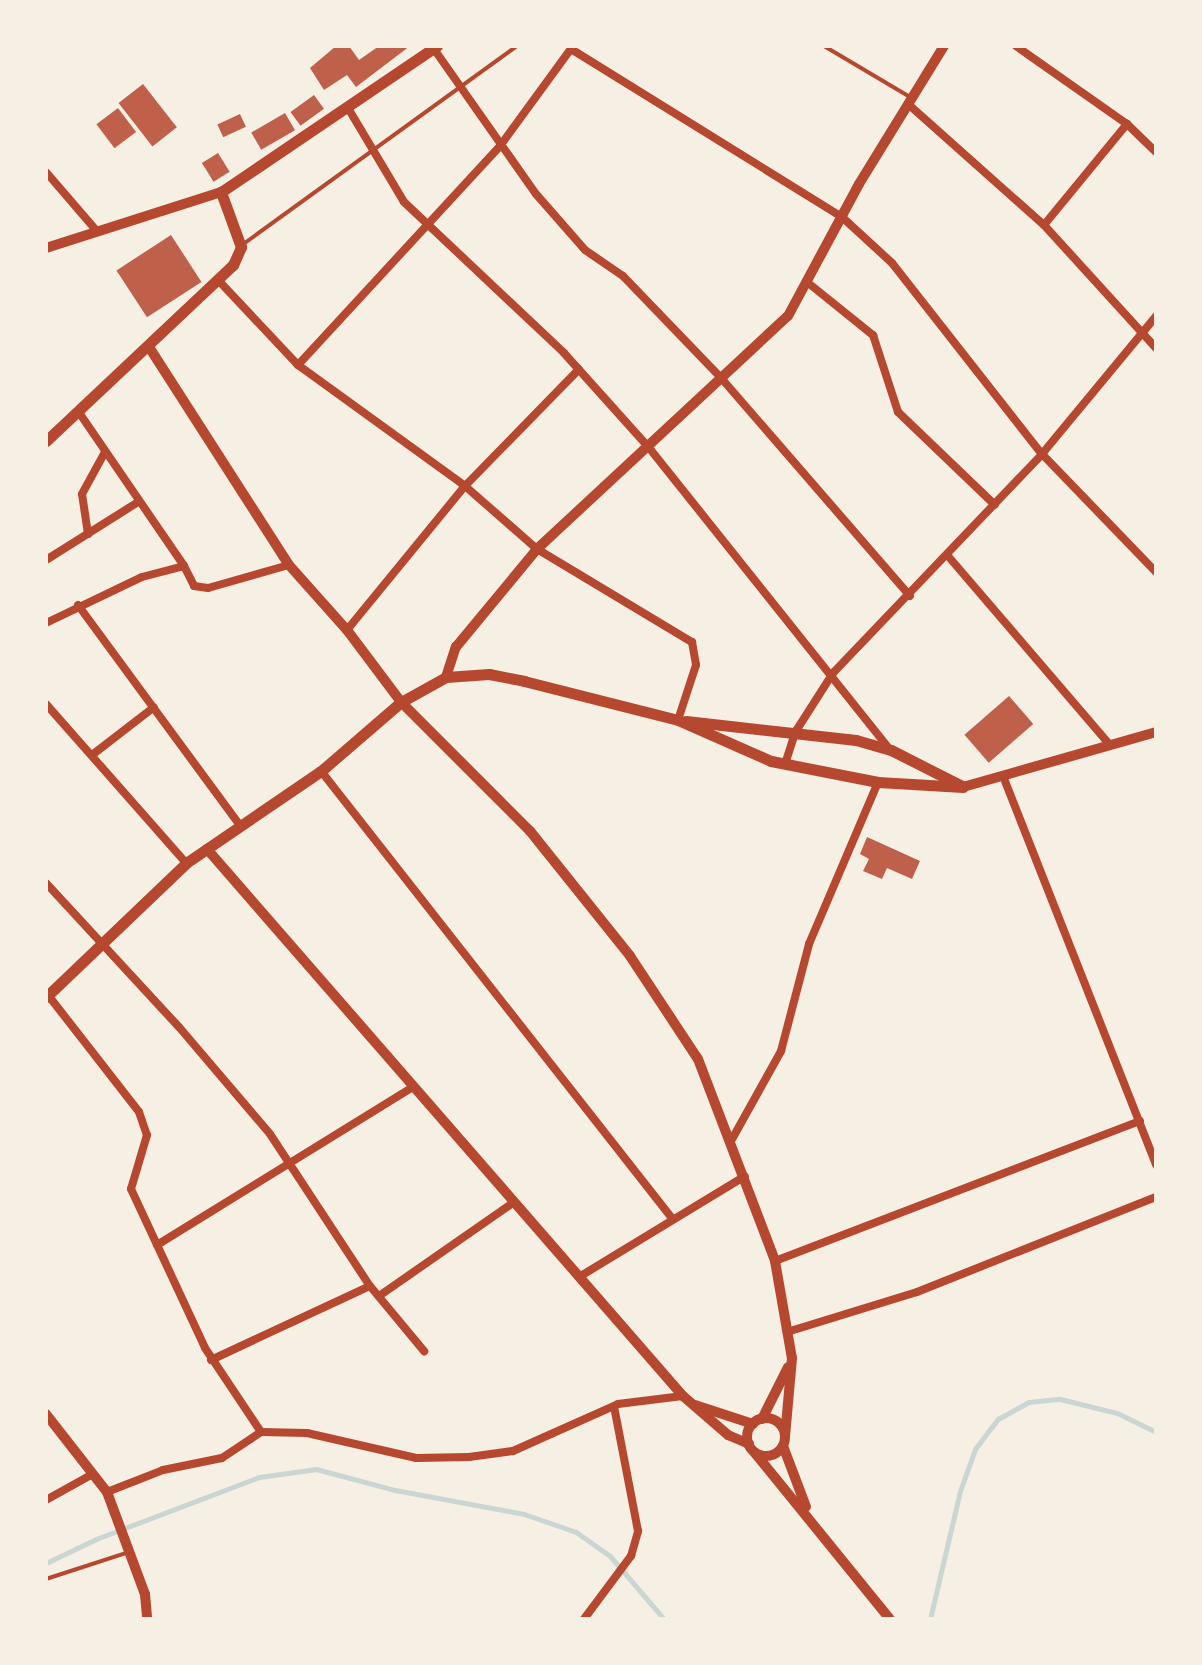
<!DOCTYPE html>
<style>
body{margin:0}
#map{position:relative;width:1202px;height:1665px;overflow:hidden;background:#f6efe4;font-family:"DejaVu Sans",sans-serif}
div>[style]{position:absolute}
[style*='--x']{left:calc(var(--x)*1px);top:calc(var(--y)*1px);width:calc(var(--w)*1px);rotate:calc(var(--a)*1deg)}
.stream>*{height:5px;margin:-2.5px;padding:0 2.5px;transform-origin:2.5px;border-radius:2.5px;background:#c9d6d2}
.building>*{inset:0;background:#bf614a;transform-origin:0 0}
.service>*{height:4px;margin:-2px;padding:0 2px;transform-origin:2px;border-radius:2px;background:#b5482f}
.minor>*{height:8px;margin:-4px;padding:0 4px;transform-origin:4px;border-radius:4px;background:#b5482f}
.tertiary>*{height:10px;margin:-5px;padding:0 5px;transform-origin:5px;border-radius:5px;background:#b5482f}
.tertiary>.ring{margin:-5px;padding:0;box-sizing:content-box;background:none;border:10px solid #b5482f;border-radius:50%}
.secondary>*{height:11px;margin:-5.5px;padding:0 5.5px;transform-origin:5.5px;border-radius:5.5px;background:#b5482f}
span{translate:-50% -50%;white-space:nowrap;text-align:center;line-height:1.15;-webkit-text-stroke:8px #f6efe4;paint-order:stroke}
.frame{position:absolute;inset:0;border:48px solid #f6efe4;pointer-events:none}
</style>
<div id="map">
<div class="stream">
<div style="--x:46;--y:1563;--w:55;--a:-25.6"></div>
<div style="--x:96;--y:1539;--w:174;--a:-20.8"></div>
<div style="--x:259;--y:1477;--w:58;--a:-8"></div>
<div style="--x:316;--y:1469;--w:82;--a:14.9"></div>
<div style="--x:395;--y:1490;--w:131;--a:10.5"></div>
<div style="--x:524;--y:1514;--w:55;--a:19.1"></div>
<div style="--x:576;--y:1532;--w:42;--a:35.2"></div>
<div style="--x:610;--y:1556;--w:83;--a:49.4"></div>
<div style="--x:930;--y:1619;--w:131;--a:-76.8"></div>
<div style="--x:960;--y:1491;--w:45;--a:-70.3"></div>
<div style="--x:975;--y:1449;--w:38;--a:-53"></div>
<div style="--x:998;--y:1419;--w:35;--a:-29"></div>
<div style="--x:1029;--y:1402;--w:31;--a:-6"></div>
<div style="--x:1060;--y:1399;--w:59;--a:13.8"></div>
<div style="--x:1117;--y:1413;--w:43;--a:26"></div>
</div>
<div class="building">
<div style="clip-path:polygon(336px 46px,349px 46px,359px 60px,379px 46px,410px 46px,356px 87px,347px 75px,324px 90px,310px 68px)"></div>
<div style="left:143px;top:84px;width:55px;height:31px;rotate:52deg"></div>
<div style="left:314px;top:95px;width:17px;height:29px;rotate:54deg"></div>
<div style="left:118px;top:108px;width:30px;height:27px;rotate:53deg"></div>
<div style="left:285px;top:113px;width:20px;height:39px;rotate:60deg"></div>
<div style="left:240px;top:114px;width:14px;height:25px;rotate:65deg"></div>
<div style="left:218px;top:153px;width:22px;height:19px;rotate:58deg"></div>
<div style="left:171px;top:235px;width:56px;height:65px;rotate:57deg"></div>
<div style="left:1009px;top:696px;width:37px;height:59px;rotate:49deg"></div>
<div style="clip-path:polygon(867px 837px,920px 861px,912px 879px,887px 868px,882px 879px,863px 871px,869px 859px,860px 854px)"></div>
</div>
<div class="service">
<div style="--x:824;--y:46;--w:100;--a:30.7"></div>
<div style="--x:242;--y:245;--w:339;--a:-35.9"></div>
<div style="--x:46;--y:1579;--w:87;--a:-18"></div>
</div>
<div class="minor">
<div style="--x:1016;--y:46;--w:136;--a:35.1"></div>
<div style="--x:1127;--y:124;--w:40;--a:44"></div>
<div style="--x:434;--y:49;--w:177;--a:54.9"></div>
<div style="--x:536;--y:194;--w:74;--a:48.8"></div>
<div style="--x:585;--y:250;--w:46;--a:34.4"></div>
<div style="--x:623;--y:276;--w:143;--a:46.1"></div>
<div style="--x:722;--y:379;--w:287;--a:49.1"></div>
<div style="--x:571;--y:49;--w:319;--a:31.8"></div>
<div style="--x:842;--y:217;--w:68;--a:42.6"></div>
<div style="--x:892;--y:263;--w:243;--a:51.9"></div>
<div style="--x:1042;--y:454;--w:164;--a:46"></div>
<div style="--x:908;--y:104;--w:182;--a:41.7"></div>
<div style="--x:1044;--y:225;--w:166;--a:47.7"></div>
<div style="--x:348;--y:108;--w:109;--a:59.2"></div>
<div style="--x:404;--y:202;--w:220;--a:43.3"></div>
<div style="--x:564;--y:353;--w:129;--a:48.1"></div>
<div style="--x:650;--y:449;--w:385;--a:51.4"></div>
<div style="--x:46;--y:172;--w:75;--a:49.3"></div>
<div style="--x:1044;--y:225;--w:131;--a:-50.6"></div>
<div style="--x:219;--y:281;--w:115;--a:46.8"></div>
<div style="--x:298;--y:365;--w:206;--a:35.9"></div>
<div style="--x:465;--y:486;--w:96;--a:41.2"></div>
<div style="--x:537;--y:549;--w:181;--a:31"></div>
<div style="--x:692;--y:642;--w:23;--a:80"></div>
<div style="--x:696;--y:665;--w:58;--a:108.1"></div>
<div style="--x:807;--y:282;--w:85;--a:38.8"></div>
<div style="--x:873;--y:335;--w:81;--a:72"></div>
<div style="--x:898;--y:412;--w:134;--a:43.8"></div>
<div style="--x:298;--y:365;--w:298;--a:-47.3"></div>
<div style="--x:500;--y:146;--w:124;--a:-53.9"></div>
<div style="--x:78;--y:411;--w:188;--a:55.6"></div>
<div style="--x:88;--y:534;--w:40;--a:-98.5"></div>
<div style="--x:82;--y:494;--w:48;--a:-61.3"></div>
<div style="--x:948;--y:556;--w:249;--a:49.4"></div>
<div style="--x:46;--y:560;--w:109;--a:-32.2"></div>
<div style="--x:78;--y:605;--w:272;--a:53.7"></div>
<div style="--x:46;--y:623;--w:106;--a:-25.6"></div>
<div style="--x:142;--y:577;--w:43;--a:-14.7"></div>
<div style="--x:184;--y:566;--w:22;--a:63"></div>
<div style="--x:194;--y:586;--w:14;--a:8"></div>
<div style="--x:208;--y:588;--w:84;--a:-15.9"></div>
<div style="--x:347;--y:630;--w:186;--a:-50.7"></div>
<div style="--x:465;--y:486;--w:163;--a:-45.7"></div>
<div style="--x:46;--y:704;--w:212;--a:48.6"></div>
<div style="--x:92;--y:755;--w:78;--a:-37.7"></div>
<div style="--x:785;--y:764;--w:35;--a:-72"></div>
<div style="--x:796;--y:731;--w:69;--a:-57.5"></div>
<div style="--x:833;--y:673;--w:303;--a:-46.3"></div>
<div style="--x:1042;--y:454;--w:179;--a:-50.4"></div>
<div style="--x:321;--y:771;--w:567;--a:51.88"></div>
<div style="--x:1003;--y:776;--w:418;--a:68.5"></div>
<div style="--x:46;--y:883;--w:196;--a:47.3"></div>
<div style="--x:179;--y:1027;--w:140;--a:49.6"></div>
<div style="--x:270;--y:1134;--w:182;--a:56.7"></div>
<div style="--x:370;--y:1286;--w:85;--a:50.3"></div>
<div style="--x:48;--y:995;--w:148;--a:52.1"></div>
<div style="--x:139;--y:1112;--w:24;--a:71"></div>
<div style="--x:147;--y:1135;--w:56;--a:106.5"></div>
<div style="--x:131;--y:1189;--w:175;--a:65"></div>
<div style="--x:205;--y:1348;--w:101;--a:56.3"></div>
<div style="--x:731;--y:1141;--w:103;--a:-60.9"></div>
<div style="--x:781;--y:1051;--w:111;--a:-75.3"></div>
<div style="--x:809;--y:944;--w:176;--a:-66.9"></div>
<div style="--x:157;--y:1245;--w:301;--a:-31.7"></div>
<div style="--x:775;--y:1261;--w:391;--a:-21"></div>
<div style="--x:579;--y:1277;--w:194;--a:-31.3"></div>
<div style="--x:379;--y:1296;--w:165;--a:-34.8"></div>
<div style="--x:787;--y:1332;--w:136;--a:-17.1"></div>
<div style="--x:917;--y:1292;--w:257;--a:-21.7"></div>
<div style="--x:211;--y:1360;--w:175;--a:-25"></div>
<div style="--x:107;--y:1492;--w:60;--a:-21.4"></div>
<div style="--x:163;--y:1470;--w:60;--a:-11.5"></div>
<div style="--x:222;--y:1458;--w:47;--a:-33.7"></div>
<div style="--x:261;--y:1432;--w:46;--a:1.2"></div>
<div style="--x:307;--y:1433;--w:112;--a:12.9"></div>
<div style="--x:416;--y:1458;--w:53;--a:-1.1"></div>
<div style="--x:469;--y:1457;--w:44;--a:-7.8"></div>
<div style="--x:513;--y:1451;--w:115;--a:-24.1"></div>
<div style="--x:618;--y:1404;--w:65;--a:-7"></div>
<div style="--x:46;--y:1500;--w:54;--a:-29"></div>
<div style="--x:584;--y:1619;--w:79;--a:-53.3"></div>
<div style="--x:631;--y:1556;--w:26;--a:-74"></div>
<div style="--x:638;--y:1531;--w:127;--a:-100.9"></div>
</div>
<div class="tertiary">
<div style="--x:46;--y:248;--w:184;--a:-17.7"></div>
<div style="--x:149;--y:347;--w:259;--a:57.3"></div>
<div style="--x:289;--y:565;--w:87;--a:48.3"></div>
<div style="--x:347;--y:630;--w:90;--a:53.1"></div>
<div style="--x:401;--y:702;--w:182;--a:45"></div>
<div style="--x:530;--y:831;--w:160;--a:51.3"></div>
<div style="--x:630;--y:956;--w:123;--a:56.6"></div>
<div style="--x:698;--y:1059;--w:216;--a:69.1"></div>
<div style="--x:775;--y:1261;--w:98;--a:80.1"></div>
<div style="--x:792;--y:1358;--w:78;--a:95.1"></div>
<div style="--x:446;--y:677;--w:32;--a:-72"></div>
<div style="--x:456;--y:647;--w:127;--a:-50.4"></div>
<div style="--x:537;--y:549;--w:342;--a:-42.9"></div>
<div style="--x:788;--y:316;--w:150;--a:-61.7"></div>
<div style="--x:859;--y:184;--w:162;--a:-58.4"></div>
<div style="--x:963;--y:787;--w:201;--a:-15.9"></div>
<div style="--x:207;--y:849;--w:725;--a:48.97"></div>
<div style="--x:683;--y:1396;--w:60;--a:40.9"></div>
<div style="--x:728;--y:1435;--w:23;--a:23"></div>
<div style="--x:695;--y:1405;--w:61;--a:18.1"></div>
<div style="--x:46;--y:1414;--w:99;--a:52"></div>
<div style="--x:107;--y:1492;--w:109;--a:69.6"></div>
<div style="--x:145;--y:1594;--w:25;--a:85"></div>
<div class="ring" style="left:747px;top:1418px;width:28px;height:28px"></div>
<div style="--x:762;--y:1419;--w:58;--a:-63.4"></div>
<div style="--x:783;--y:1446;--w:65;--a:69.3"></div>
<div style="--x:755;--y:1453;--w:214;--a:50.9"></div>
</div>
<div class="secondary">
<div style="--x:46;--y:441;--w:257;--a:-43.3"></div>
<div style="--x:233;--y:265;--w:20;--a:-66"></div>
<div style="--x:241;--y:247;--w:59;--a:-110"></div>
<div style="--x:221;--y:192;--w:261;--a:-34.1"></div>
<div style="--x:686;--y:721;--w:171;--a:6.4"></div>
<div style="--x:856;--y:740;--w:36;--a:16"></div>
<div style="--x:891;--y:750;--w:80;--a:26.9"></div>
<div style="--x:46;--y:997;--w:194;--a:-43.7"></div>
<div style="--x:186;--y:863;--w:163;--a:-34.3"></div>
<div style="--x:321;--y:771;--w:106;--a:-40.8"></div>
<div style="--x:401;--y:702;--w:51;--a:-29.1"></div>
<div style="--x:446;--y:677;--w:43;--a:-4"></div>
<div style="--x:489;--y:674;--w:36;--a:11"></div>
<div style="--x:524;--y:681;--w:159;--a:14.2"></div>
<div style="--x:678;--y:720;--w:102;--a:23.8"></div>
<div style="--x:771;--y:761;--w:109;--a:11.1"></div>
<div style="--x:878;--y:782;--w:85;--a:3.4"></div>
</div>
<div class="frame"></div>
</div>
